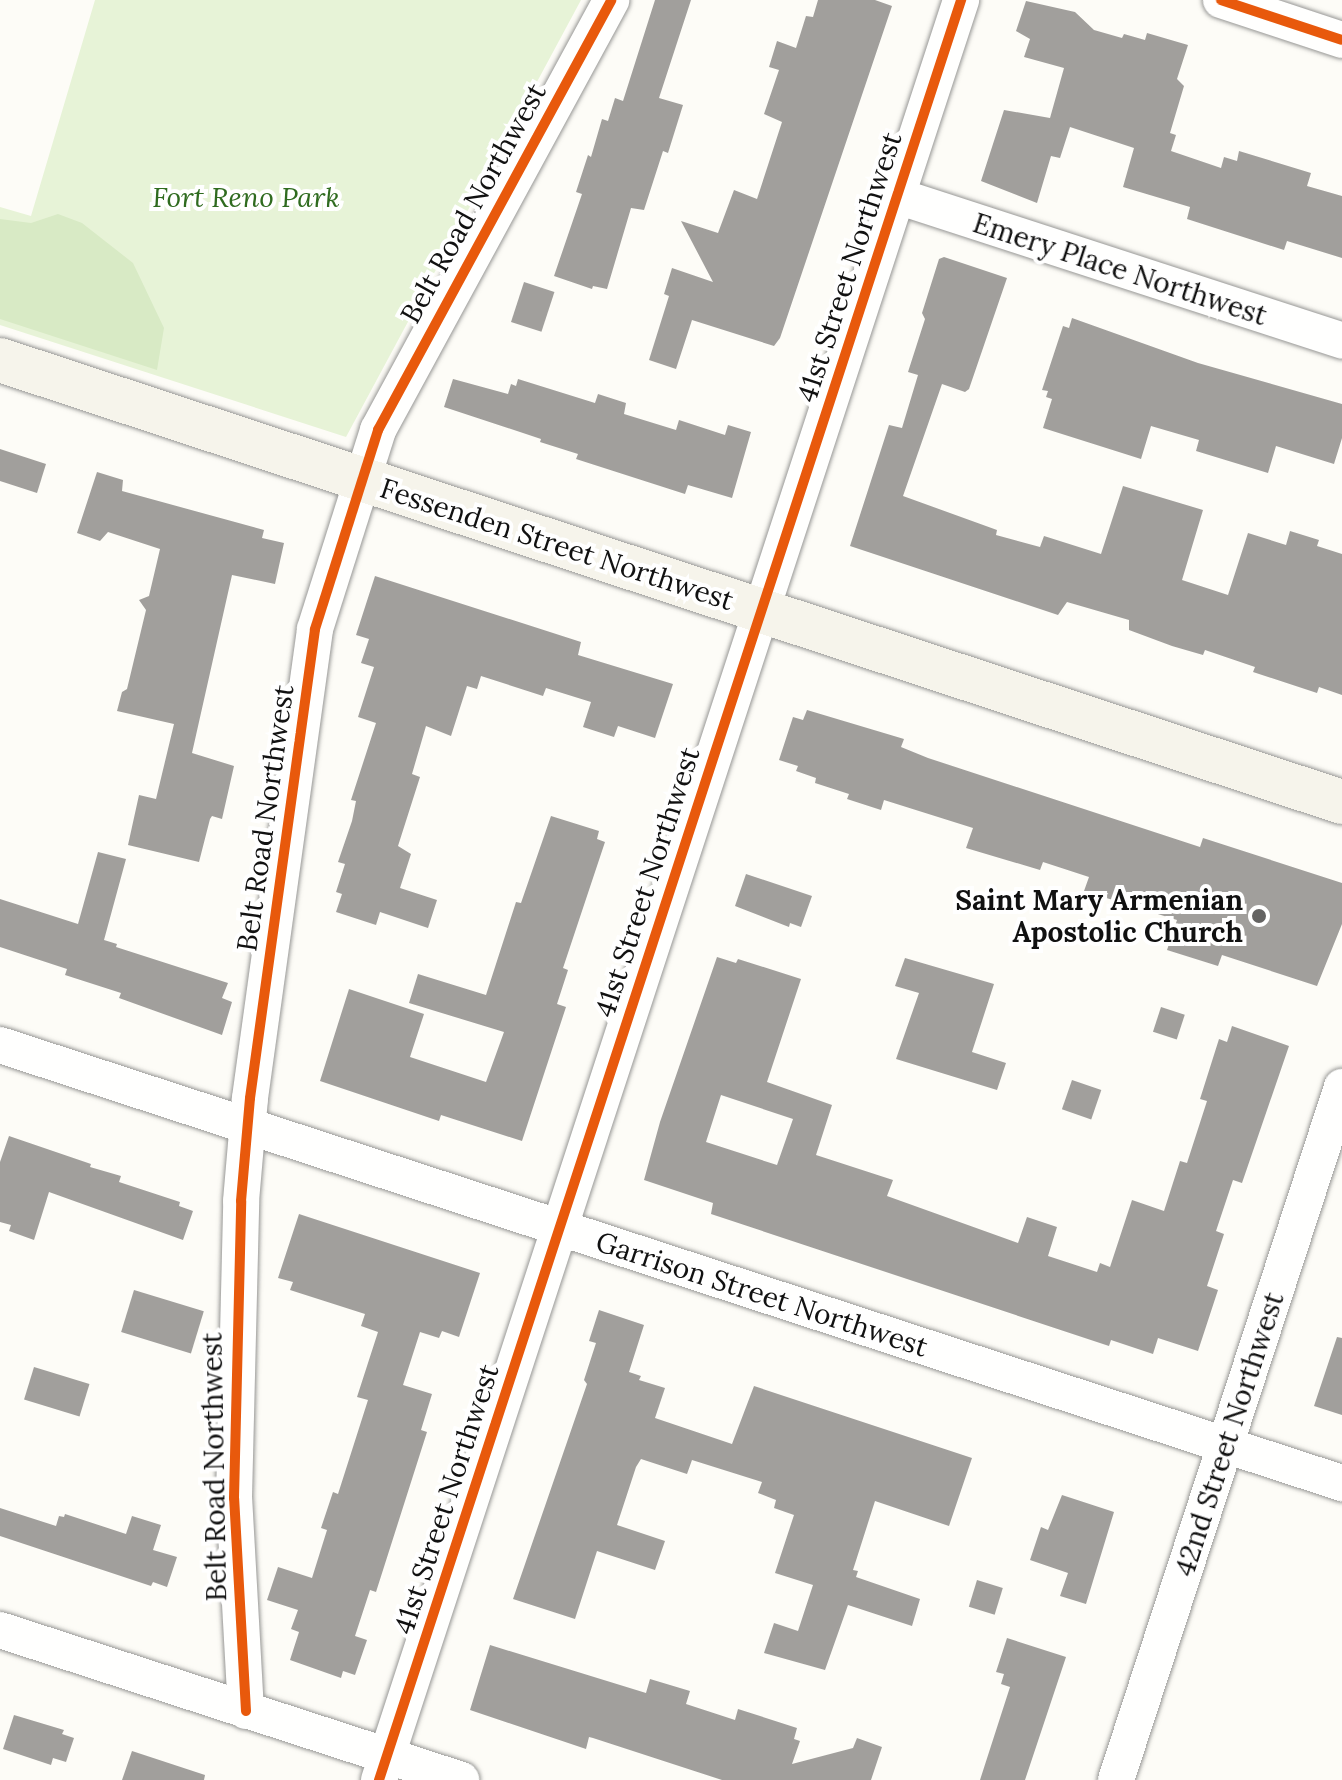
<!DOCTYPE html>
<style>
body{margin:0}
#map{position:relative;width:1342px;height:1780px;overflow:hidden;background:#fdfcf7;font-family:Lora,serif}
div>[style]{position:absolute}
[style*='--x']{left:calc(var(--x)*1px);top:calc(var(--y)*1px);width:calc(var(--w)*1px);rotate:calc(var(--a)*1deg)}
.green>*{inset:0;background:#e7f3d7}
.forest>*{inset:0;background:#d8eac5}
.building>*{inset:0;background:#a19f9c;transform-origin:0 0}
.roads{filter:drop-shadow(0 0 2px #979795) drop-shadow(0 0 2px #979795)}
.street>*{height:36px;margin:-18px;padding:0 18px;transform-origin:18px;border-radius:18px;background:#fffffe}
.secondary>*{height:44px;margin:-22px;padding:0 22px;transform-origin:22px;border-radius:22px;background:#f6f4eb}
.cycleway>*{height:10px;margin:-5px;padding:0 5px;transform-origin:5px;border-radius:5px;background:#e8590c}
.dots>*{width:22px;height:22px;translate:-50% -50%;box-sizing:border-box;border:4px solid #fff;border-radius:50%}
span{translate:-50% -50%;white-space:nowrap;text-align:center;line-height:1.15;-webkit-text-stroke:8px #fff;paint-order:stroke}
.park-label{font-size:28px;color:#2f6b1f;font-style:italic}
.street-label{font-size:28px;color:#111}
.poi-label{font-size:28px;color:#111;font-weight:700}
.right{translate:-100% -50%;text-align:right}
</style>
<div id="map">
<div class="green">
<div style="clip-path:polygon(95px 0,581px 0,346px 437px,0 325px,0 207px,31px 216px)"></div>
</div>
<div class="forest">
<div style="clip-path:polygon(58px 214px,82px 223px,133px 263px,164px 328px,157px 370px,0 319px,0 219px,31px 223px)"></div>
</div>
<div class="building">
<div style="clip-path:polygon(655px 0,691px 0,659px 98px,683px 105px,668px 153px,663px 151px,644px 210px,631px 208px,607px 289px,593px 286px,592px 289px,554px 276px,582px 194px,576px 192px,588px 155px,591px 157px,602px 119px,608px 121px,615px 98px,623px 101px)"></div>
<div style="clip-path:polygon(818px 0,875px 0,892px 6px,780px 338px,774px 346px,692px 320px,676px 369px,649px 360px,669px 296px,664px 294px,672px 268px,713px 282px,681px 221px,718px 233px,734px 190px,757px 199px,782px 122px,764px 114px,779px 70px,769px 67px,777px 41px,796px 48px,806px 16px,813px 17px)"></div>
<div style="clip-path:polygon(1026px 1px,1075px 12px,1094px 30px,1122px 38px,1124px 34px,1145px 40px,1147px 33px,1188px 45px,1177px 79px,1184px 86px,1170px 133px,1176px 135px,1171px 151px,1221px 168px,1224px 157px,1237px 161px,1239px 151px,1311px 173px,1307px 186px,1342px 196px,1342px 258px,1287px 241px,1284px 250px,1187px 219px,1190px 207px,1123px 187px,1134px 148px,1070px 127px,1060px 158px,1051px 156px,1037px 203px,981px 181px,1004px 110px,1050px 118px,1064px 68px,1024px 57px,1030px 39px,1016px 31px)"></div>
<div style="clip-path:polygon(944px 257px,1007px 278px,969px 389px,965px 392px,942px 384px,903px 496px,997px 530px,996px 535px,1040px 547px,1044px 536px,1101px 554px,1123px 486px,1203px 510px,1182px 580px,1228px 595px,1248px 533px,1286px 545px,1290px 531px,1319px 540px,1317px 546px,1342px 554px,1342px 695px,1319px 687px,1317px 693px,1253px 672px,1255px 667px,1205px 650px,1203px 655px,1172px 646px,1129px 630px,1129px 620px,1067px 602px,1058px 615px,850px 546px,889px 425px,902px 428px,918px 375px,908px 372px,925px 319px,922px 313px,939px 259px)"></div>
<div style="left:524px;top:282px;width:32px;height:42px;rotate:18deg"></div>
<div style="clip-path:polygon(1072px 318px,1198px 363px,1342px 404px,1342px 438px,1334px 464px,1276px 446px,1268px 473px,1196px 451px,1199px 440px,1151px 426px,1141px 459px,1043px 428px,1052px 399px,1046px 397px,1048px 391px,1042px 390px,1063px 326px,1069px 328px)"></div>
<div style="clip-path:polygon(453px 379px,508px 394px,511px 384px,516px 386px,518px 379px,595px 403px,598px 394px,626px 403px,624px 414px,676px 430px,679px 420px,725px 435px,728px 425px,751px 432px,732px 498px,688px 485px,685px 494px,576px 459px,578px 454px,540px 442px,541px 439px,444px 407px)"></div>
<div style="clip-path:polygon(0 449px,46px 464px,37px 493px,0 481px)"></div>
<div style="clip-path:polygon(97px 472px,123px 480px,122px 491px,264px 530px,262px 538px,284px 543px,275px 584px,232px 575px,192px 753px,234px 766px,222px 819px,212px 816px,210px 819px,199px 862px,128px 845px,139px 795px,156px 799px,174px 724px,117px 711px,122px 692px,127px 689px,146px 610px,139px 600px,149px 596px,160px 549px,108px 532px,100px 541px,77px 533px)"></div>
<div style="clip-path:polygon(375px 576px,581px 642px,578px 655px,673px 684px,655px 738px,618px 726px,614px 737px,583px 727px,591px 702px,546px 688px,543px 696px,481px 676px,477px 689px,467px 686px,451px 736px,426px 726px,412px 774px,420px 777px,398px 846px,411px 854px,400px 888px,437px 900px,428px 928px,380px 912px,376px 925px,336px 912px,342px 894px,336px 892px,345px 864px,338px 862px,352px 821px,356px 801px,351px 800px,376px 723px,358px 717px,374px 667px,361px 663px,369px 639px,356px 635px)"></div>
<div style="clip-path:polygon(807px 710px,904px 739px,901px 747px,928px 758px,1200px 847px,1203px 838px,1342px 883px,1342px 924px,1317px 986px,1222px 955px,1218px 966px,1167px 950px,1177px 920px,1084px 891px,1089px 877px,1043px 862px,1040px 870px,966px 848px,973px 828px,884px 800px,881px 810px,847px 799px,849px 794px,815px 783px,816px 778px,796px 771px,798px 766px,779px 760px,793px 717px,803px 720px)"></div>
<div style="clip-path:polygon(551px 816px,599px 831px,597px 839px,605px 842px,563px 968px,568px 970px,557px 1004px,566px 1007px,522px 1141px,441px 1115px,439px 1121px,320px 1081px,349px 989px,424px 1014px,410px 1057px,486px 1082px,504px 1032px,409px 1003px,418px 974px,486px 995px,516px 902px,521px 903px)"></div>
<div style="clip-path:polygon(98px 852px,126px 859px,104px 940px,117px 944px,116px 947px,228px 983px,222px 998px,232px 1002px,222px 1035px,119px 998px,121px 993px,65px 975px,67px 969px,0 947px,0 899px,78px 924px)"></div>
<div style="clip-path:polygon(746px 874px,812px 896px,801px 927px,790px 923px,789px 927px,735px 906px)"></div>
<div style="clip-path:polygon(evenodd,717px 957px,736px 963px,738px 959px,801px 979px,767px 1082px,832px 1105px,816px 1155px,893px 1180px,887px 1196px,1018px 1243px,1027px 1217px,1057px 1227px,1048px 1256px,1097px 1272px,1100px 1263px,1110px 1267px,1132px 1200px,1164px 1211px,1180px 1161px,1187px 1163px,1207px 1101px,1200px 1099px,1219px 1039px,1227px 1042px,1232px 1026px,1289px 1046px,1242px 1183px,1233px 1180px,1216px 1231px,1224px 1234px,1207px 1286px,1218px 1290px,1198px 1351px,1158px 1338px,1153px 1354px,1111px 1340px,1109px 1346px,711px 1214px,713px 1203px,644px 1180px,660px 1122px,717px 957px,721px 1095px,793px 1119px,777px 1165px,706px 1142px,721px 1095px)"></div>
<div style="clip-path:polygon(905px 958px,994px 984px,972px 1052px,1006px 1063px,997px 1090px,896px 1059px,919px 993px,895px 986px)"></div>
<div style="left:1161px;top:1007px;width:25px;height:26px;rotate:18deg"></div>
<div style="left:1072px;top:1080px;width:31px;height:31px;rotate:19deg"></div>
<div style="clip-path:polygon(9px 1136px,91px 1164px,90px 1167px,121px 1176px,119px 1182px,180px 1202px,179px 1206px,193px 1211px,183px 1240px,49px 1192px,34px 1240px,9px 1231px,11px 1225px,0 1222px,0 1162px)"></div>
<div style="clip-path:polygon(299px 1214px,480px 1273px,459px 1337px,442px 1331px,439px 1338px,420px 1332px,403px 1385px,432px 1394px,421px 1430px,427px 1432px,376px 1592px,370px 1590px,355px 1636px,367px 1640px,355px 1675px,343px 1671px,341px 1678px,290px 1660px,299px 1632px,291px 1629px,298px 1610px,267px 1600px,278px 1567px,312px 1578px,327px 1530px,321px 1528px,333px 1492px,338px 1494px,368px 1400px,357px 1397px,378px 1332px,361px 1326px,365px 1314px,290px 1290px,293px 1282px,278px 1278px)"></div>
<div style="left:134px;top:1290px;width:73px;height:44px;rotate:17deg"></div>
<div style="clip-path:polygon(599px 1310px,644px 1325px,629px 1372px,641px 1376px,639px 1380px,665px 1388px,655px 1418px,732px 1444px,754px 1386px,972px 1458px,949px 1526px,875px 1501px,853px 1570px,858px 1571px,856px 1577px,920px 1599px,912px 1626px,848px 1605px,825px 1670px,764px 1653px,774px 1623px,798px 1631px,813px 1585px,775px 1573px,794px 1515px,774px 1508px,776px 1500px,758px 1493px,762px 1482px,692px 1460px,687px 1474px,641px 1459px,636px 1467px,617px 1525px,665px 1541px,655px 1570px,597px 1551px,575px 1619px,513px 1599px,587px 1384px,584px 1380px,596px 1343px,589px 1341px)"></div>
<div style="clip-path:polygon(1337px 1337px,1342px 1338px,1342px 1415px,1314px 1406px)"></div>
<div style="left:34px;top:1367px;width:58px;height:34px;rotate:17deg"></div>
<div style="clip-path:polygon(1062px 1495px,1114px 1512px,1086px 1604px,1060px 1596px,1068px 1573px,1030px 1560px,1041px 1527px,1048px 1530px)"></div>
<div style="clip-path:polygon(0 1508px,56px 1526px,59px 1516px,64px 1517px,65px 1514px,126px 1534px,132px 1516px,161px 1525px,153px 1550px,177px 1557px,167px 1587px,153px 1582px,151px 1586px,0 1536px)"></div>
<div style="left:977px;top:1580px;width:27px;height:28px;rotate:17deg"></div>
<div style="clip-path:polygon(1007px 1638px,1066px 1657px,1025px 1780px,980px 1780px,1010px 1687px,1001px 1684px,1004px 1674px,996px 1672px)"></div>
<div style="clip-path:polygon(490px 1645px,646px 1693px,650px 1679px,690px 1691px,686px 1704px,735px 1720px,738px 1709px,797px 1728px,794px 1739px,800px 1741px,792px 1764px,853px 1748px,857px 1738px,882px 1747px,871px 1780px,722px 1780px,593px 1738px,589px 1737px,586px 1749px,470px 1710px)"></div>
<div style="clip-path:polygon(14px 1715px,64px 1730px,62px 1734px,74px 1738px,66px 1762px,53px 1758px,51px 1765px,3px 1749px)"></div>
<div style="clip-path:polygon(132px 1751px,205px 1775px,204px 1780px,122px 1780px)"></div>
</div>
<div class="roads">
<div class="street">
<div style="--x:1221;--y:0;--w:127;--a:18.3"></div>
<div style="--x:897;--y:196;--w:468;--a:18"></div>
<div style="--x:0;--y:1045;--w:1412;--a:18.08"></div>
<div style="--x:0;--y:1630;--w:485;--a:18"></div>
<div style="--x:246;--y:1711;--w:213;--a:-93.2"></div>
<div style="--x:234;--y:1498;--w:297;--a:-88.6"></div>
<div style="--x:241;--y:1201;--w:103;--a:-85"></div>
<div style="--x:250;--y:1098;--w:473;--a:-82.1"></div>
<div style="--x:315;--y:629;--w:209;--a:-72.4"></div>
<div style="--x:378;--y:430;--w:489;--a:-61.5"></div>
<div style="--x:379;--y:1780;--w:1873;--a:-71.89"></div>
<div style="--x:1116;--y:1780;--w:729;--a:-71.94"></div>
</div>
<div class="secondary">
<div style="--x:0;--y:360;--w:1413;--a:18.23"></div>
</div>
</div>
<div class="cycleway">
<div style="--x:1221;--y:0;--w:127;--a:18.3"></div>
<div style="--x:246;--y:1711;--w:213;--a:-93.2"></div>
<div style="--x:234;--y:1498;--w:297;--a:-88.6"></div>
<div style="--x:241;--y:1201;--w:103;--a:-85"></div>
<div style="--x:250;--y:1098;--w:473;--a:-82.1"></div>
<div style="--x:315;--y:629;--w:209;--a:-72.4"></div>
<div style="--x:378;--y:430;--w:489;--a:-61.5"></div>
<div style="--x:379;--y:1780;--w:1873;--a:-71.89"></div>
</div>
<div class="dots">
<div style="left:1259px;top:916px;background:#646362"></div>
</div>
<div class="park-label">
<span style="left:246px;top:197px">Fort Reno Park</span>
</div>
<div class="street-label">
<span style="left:473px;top:203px;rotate:-61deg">Belt Road Northwest</span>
<span style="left:849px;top:267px;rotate:-72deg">41st Street Northwest</span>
<span style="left:1120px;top:269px;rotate:18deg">Emery Place Northwest</span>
<span style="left:557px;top:544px;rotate:18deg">Fessenden Street Northwest</span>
<span style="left:265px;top:818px;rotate:-82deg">Belt Road Northwest</span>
<span style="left:647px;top:882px;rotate:-72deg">41st Street Northwest</span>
<span style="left:762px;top:1294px;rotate:18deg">Garrison Street Northwest</span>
<span style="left:1229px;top:1434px;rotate:-72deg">42nd Street Northwest</span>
<span style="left:214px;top:1467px;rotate:-91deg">Belt Road Northwest</span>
<span style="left:446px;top:1499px;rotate:-72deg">41st Street Northwest</span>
</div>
<div class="poi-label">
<span class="right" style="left:1243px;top:916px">Saint Mary Armenian<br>Apostolic Church</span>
</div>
</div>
